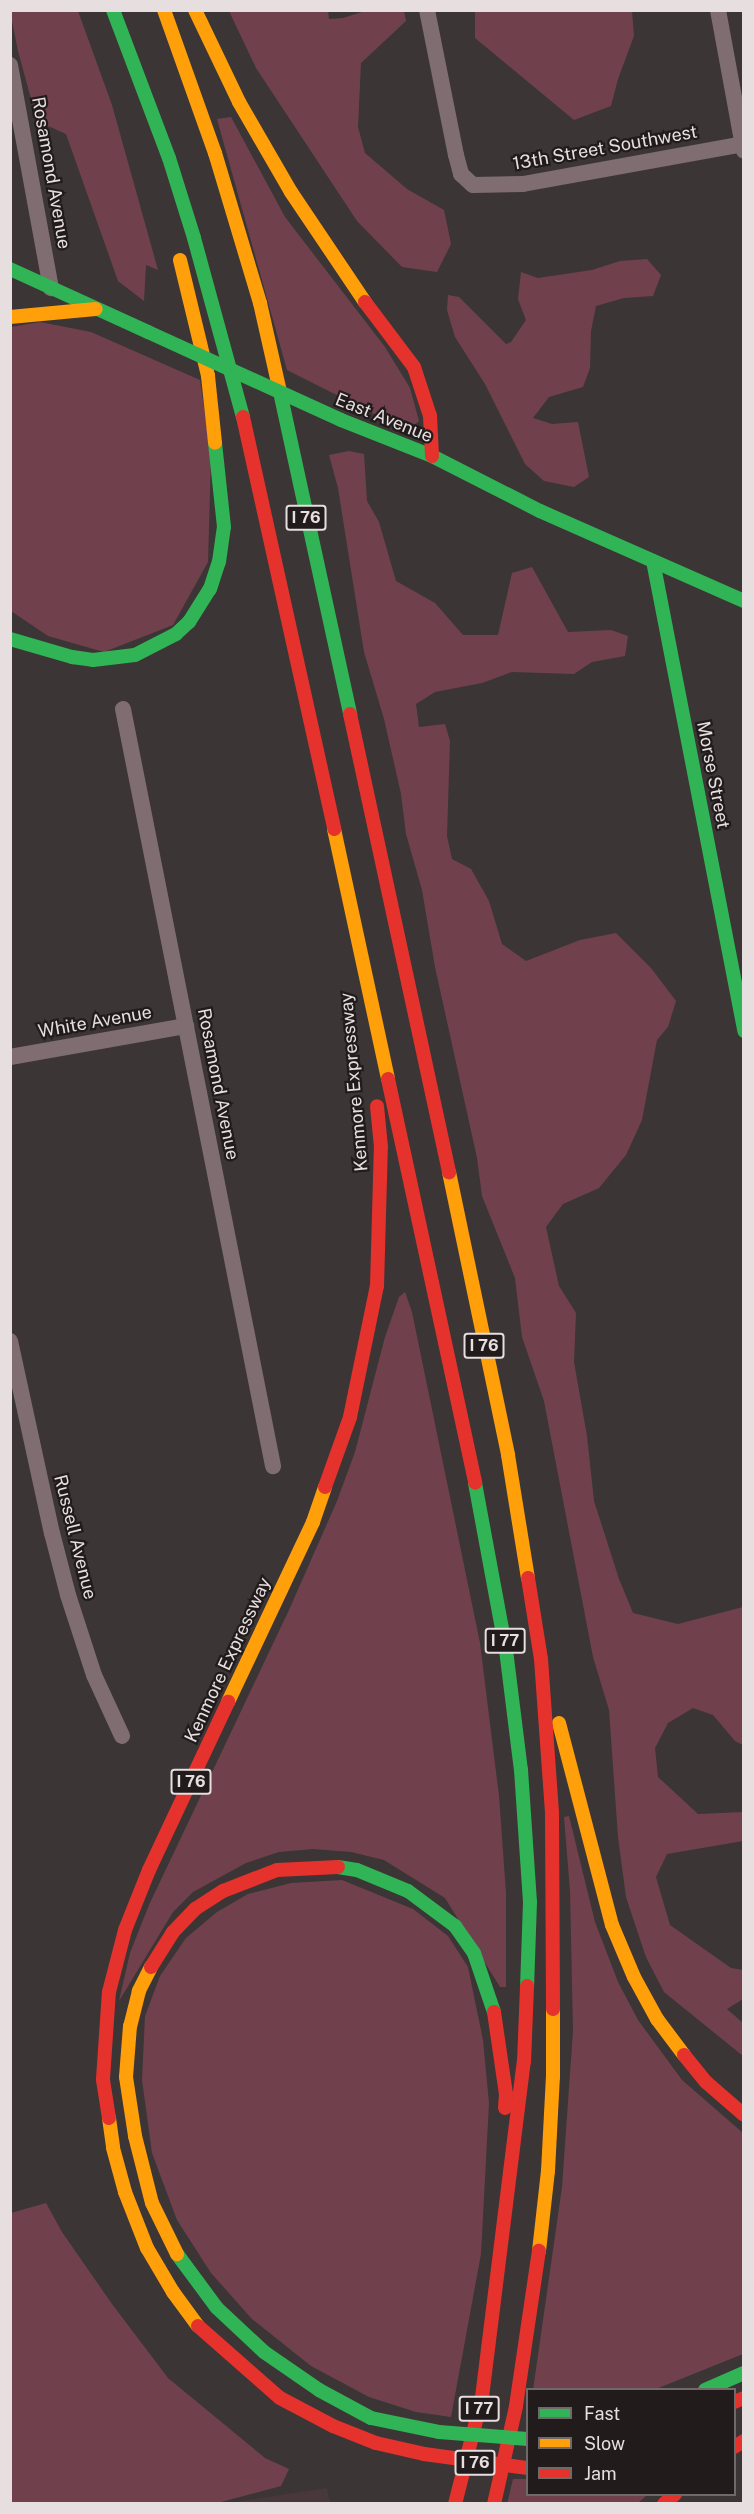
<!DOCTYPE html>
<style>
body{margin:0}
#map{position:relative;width:754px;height:2514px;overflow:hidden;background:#3b3536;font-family:"Public Sans",sans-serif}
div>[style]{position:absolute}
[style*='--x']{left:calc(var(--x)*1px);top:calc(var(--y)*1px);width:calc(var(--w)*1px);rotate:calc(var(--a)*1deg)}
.built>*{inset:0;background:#48373b}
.green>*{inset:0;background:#70414d}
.street>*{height:16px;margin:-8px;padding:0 8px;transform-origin:8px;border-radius:8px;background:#7f6d72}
.fast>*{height:14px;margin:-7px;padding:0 7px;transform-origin:7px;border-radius:7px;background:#30b455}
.slow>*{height:14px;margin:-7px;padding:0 7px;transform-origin:7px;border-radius:7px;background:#ff9f0a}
.jam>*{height:14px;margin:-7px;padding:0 7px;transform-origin:7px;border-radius:7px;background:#e5322d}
.fast-bridge>*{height:14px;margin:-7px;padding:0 7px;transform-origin:7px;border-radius:7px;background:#30b455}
.jam-bridge>*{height:14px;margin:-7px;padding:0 7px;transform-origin:7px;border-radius:7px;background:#e5322d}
span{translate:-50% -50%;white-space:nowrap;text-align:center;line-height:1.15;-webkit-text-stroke:4.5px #211b1c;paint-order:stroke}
.shield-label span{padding:2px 4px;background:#211b1c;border:2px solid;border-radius:4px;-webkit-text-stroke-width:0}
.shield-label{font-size:16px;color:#e6dedf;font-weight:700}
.street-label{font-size:18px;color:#e6dedf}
.frame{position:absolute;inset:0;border:12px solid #e6dedf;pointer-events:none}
.legend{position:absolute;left:526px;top:2388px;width:210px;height:108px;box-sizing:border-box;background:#211b1c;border:2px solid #70696a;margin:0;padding:8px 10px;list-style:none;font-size:18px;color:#e6dedf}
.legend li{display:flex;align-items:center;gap:12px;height:30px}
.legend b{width:30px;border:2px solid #70696a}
</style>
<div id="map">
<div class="built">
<div style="clip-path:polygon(327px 2488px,330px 2503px,227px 2503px)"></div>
</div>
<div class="green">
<div style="clip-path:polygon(10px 11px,78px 11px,112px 105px,158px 270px,146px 265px,144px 301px,118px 281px,66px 134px,37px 121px,18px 51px)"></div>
<div style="clip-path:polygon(229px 11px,328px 11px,329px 19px,343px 18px,365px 11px,404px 11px,406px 21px,361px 63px,358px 127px,365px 153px,407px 189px,444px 210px,451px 244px,437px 272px,402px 267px,357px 221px,256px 68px)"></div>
<div style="clip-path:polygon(475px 11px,632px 11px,634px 36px,618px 79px,611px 106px,574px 120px,475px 38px)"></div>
<div style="clip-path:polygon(231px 117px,285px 217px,385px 347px,410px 388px,419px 421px,408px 431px,287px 370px,217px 119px)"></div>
<div style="clip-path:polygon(647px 259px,661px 275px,653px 296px,624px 298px,596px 306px,591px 331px,590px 368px,583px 387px,549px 397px,533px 418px,552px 424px,578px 422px,589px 477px,574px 487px,544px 481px,525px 464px,485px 384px,455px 337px,447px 310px,448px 295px,459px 297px,506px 344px,511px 342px,526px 320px,518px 299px,521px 272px,538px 278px,592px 270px,620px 261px)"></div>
<div style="clip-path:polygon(40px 322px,91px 332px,200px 380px,211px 456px,208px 562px,173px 625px,104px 652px,48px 636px,11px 611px,11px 327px)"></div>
<div style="clip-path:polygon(349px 451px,364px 454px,367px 501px,379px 522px,396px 581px,435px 603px,463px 635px,498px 635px,512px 573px,532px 567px,568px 632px,611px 630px,628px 636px,625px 656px,592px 662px,574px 674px,512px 672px,482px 683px,435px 692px,416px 704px,419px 727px,445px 724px,450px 741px,447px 836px,452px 859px,471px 869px,489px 901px,502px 944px,526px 961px,580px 940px,616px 933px,651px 968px,676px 1001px,668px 1027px,657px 1040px,642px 1120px,626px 1155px,599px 1188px,563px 1204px,546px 1227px,559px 1286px,576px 1313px,574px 1362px,587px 1436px,594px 1501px,619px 1579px,633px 1613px,678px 1624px,743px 1607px,743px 1745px,735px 1741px,713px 1715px,693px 1708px,668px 1723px,655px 1748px,658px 1777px,698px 1814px,743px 1812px,743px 1841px,667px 1854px,656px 1877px,670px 1925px,731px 1968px,743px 1970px,743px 1999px,727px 2009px,743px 2023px,743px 2056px,664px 1992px,646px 1957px,626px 1897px,618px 1837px,609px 1710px,593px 1657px,544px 1401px,522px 1337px,515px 1278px,482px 1196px,477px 1158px,435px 967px,422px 890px,406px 834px,401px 794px,384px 719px,364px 652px,338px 488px,329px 455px)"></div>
<div style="clip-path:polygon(405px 1292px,412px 1312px,480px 1643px,499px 1796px,506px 1893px,506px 1987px,500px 1987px,445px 1898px,384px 1860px,351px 1852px,313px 1849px,279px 1852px,246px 1863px,193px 1892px,173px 1912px,119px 2001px,130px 1953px,149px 1905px,289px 1610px,337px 1501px,355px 1452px,385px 1337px,399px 1297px)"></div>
<div style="clip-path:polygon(569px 1816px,595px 1922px,618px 1982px,638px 2020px,682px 2080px,743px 2133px,743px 2354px,656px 2389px,533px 2390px,562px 2187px,573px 2031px,570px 1891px,564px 1817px)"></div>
<div style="clip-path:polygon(342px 1880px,413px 1909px,448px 1936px,468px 1967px,483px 2040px,489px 2103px,481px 2254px,451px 2417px,416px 2412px,369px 2397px,311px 2366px,252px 2319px,211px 2273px,177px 2220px,152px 2153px,142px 2080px,145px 2016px,160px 1976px,186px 1938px,217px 1912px,248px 1894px,291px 1883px)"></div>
<div style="clip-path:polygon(46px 2203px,62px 2232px,112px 2304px,168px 2378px,265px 2458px,289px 2469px,281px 2486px,217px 2503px,11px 2503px,11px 2213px)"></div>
<div style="clip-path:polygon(513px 2479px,527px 2479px,528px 2494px,647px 2495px,638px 2503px,507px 2504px)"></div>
</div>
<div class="street">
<div style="--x:427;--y:10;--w:148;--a:78.7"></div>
<div style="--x:456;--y:155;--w:20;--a:75"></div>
<div style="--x:461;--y:174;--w:16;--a:43"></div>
<div style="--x:473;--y:185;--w:50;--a:-1.1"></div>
<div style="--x:523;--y:184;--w:225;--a:-10.3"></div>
<div style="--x:718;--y:10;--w:143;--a:79.6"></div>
<div style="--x:10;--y:65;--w:227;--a:79.6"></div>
<div style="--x:123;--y:709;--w:772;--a:78.79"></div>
<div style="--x:10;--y:1057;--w:179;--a:-10"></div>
<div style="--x:10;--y:1341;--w:197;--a:77.7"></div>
<div style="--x:52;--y:1533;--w:64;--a:75.5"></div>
<div style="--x:68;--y:1595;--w:84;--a:72"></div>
<div style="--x:94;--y:1675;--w:67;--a:65.3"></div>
</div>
<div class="fast">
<div style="--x:113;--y:10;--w:158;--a:69.3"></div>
<div style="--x:169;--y:158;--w:84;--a:72.6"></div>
<div style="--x:194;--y:238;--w:186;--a:74.7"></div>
<div style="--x:10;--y:269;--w:152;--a:24.5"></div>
<div style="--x:280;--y:392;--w:330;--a:77.7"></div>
<div style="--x:341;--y:420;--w:98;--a:21.6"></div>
<div style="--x:432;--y:456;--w:121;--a:27"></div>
<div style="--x:540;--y:511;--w:223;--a:23.8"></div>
<div style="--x:653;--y:561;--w:479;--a:79"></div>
<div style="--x:10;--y:639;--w:65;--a:16.2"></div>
<div style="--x:72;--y:657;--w:21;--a:8"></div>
<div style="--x:93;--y:660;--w:42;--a:-6.8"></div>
<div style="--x:135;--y:655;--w:46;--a:-27.1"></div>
<div style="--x:176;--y:634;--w:18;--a:-43"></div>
<div style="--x:189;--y:622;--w:39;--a:-58"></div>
<div style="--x:210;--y:589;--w:28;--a:-72"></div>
<div style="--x:219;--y:562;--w:35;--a:-82"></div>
<div style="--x:224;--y:527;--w:84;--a:-96.1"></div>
<div style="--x:475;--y:1483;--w:170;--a:79.5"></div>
<div style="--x:506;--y:1650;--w:121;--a:82.9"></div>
<div style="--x:521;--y:1770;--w:132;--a:86.1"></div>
<div style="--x:530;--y:1902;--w:84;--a:92"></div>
<div style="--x:338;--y:1867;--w:19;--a:9"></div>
<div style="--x:357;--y:1870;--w:55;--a:22.4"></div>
<div style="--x:408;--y:1891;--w:59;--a:36.7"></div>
<div style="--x:455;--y:1926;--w:33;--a:55"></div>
<div style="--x:474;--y:1953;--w:62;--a:71.3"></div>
<div style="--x:177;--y:2254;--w:67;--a:53.5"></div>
<div style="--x:217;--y:2308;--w:64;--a:43.1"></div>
<div style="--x:264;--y:2352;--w:67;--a:34.6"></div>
<div style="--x:319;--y:2390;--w:59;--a:28.3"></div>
<div style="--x:371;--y:2418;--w:69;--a:11.6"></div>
<div style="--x:705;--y:2390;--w:43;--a:-23.6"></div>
</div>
<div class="slow">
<div style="--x:164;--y:10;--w:152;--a:70.4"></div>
<div style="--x:215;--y:153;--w:157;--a:73.3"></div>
<div style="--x:260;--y:303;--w:91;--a:77.3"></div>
<div style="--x:195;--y:10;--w:102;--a:64.4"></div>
<div style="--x:239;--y:102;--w:104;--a:60"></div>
<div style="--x:291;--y:192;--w:133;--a:56.1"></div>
<div style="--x:180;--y:260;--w:119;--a:76.4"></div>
<div style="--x:208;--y:376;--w:67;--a:84"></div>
<div style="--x:10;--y:317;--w:86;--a:-5.3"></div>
<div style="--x:334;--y:829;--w:256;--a:77.8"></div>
<div style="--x:449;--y:1172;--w:289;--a:78.2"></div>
<div style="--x:508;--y:1455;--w:125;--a:80.8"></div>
<div style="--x:228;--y:1702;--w:199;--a:-64.7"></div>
<div style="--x:313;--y:1522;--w:37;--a:-71"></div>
<div style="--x:559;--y:1723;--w:209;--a:75.3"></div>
<div style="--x:612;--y:1925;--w:56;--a:67.1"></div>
<div style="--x:634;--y:1977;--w:48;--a:61.3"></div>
<div style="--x:657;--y:2019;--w:45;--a:53.1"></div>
<div style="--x:151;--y:1967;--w:27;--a:117"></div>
<div style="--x:139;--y:1991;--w:36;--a:104"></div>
<div style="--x:130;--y:2026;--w:51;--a:94.5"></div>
<div style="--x:126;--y:2077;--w:60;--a:81.3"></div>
<div style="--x:135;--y:2136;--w:69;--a:75.8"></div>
<div style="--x:152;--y:2203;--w:57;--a:63.9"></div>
<div style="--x:109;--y:2118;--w:30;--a:82"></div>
<div style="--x:113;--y:2148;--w:46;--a:74.7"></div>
<div style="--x:125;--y:2192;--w:60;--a:68.6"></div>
<div style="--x:147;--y:2248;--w:51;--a:59.4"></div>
<div style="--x:173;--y:2292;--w:42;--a:53.7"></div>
<div style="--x:539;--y:2251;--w:81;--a:-83.6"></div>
<div style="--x:548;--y:2171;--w:94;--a:-87"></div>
<div style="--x:553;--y:2077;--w:68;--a:-90"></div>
</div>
<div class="jam">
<div style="--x:365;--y:302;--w:81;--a:53"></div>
<div style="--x:414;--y:367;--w:52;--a:71.9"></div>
<div style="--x:430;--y:416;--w:40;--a:87.1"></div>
<div style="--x:243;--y:417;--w:422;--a:77.5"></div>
<div style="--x:350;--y:714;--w:469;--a:77.8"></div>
<div style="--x:388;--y:1079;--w:413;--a:77.8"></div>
<div style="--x:325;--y:1487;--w:74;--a:-70.3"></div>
<div style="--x:350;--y:1417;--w:134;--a:-78.4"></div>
<div style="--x:377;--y:1286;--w:139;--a:-88.4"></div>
<div style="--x:381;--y:1147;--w:41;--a:-95.6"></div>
<div style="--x:528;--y:1578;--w:82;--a:80.9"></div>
<div style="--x:541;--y:1659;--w:155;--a:85.9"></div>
<div style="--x:552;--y:1814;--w:195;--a:89.7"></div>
<div style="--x:151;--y:1967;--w:41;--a:-57.8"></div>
<div style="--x:173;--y:1932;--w:32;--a:-46"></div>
<div style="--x:195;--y:1909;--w:33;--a:-33"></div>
<div style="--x:223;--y:1891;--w:58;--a:-21.3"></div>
<div style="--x:277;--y:1870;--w:61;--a:-2.8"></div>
<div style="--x:494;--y:2012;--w:83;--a:81.7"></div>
<div style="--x:506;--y:2094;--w:14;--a:94"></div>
<div style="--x:684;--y:2055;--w:35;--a:51"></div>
<div style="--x:706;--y:2082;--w:50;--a:41"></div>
<div style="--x:109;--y:2118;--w:39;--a:-99"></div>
<div style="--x:103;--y:2079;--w:87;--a:-86.1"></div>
<div style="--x:109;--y:1992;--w:64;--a:-75.5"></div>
<div style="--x:125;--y:1930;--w:65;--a:-68.2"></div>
<div style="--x:149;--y:1870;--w:186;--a:-64.8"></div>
<div style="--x:198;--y:2326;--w:109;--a:41.3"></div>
<div style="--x:280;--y:2398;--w:60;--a:27.8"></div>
<div style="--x:333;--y:2426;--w:46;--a:21.6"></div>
<div style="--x:376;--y:2443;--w:49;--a:12.9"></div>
<div style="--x:734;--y:2402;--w:11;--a:-22"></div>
<div style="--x:734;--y:2447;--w:12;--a:-31"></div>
<div style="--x:455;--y:2504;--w:110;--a:-75.8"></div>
<div style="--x:482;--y:2397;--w:338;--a:-82.9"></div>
<div style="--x:524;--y:2062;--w:76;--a:-87.7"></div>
<div style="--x:494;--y:2504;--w:100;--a:-77.3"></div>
<div style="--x:516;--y:2406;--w:157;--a:-81.6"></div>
<div style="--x:664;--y:2504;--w:15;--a:-42"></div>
</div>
<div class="fast-bridge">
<div style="--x:148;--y:332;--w:212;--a:24.5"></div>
<div style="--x:439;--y:2432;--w:89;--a:4.5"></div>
</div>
<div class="jam-bridge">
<div style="--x:424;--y:2454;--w:105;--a:7.7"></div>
</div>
<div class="shield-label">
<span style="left:306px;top:518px">I 76</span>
<span style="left:484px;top:1346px">I 76</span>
<span style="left:505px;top:1641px">I 77</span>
<span style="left:191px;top:1782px">I 76</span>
<span style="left:479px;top:2409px">I 77</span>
<span style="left:475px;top:2463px">I 76</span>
</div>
<div class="street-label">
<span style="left:605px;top:148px;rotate:-10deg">13th Street Southwest</span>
<span style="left:51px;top:173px;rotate:80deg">Rosamond Avenue</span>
<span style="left:384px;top:418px;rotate:22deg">East Avenue</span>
<span style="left:713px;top:775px;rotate:79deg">Morse Street</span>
<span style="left:95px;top:1022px;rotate:-10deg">White Avenue</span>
<span style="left:354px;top:1082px;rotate:-95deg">Kenmore Expressway</span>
<span style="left:218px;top:1084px;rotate:79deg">Rosamond Avenue</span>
<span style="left:75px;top:1537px;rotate:76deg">Russell Avenue</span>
<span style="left:228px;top:1660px;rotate:-65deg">Kenmore Expressway</span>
</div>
<div class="frame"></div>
<ul class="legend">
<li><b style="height:8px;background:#30b455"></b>Fast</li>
<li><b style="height:8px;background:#ff9f0a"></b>Slow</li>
<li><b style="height:8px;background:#e5322d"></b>Jam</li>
</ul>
</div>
